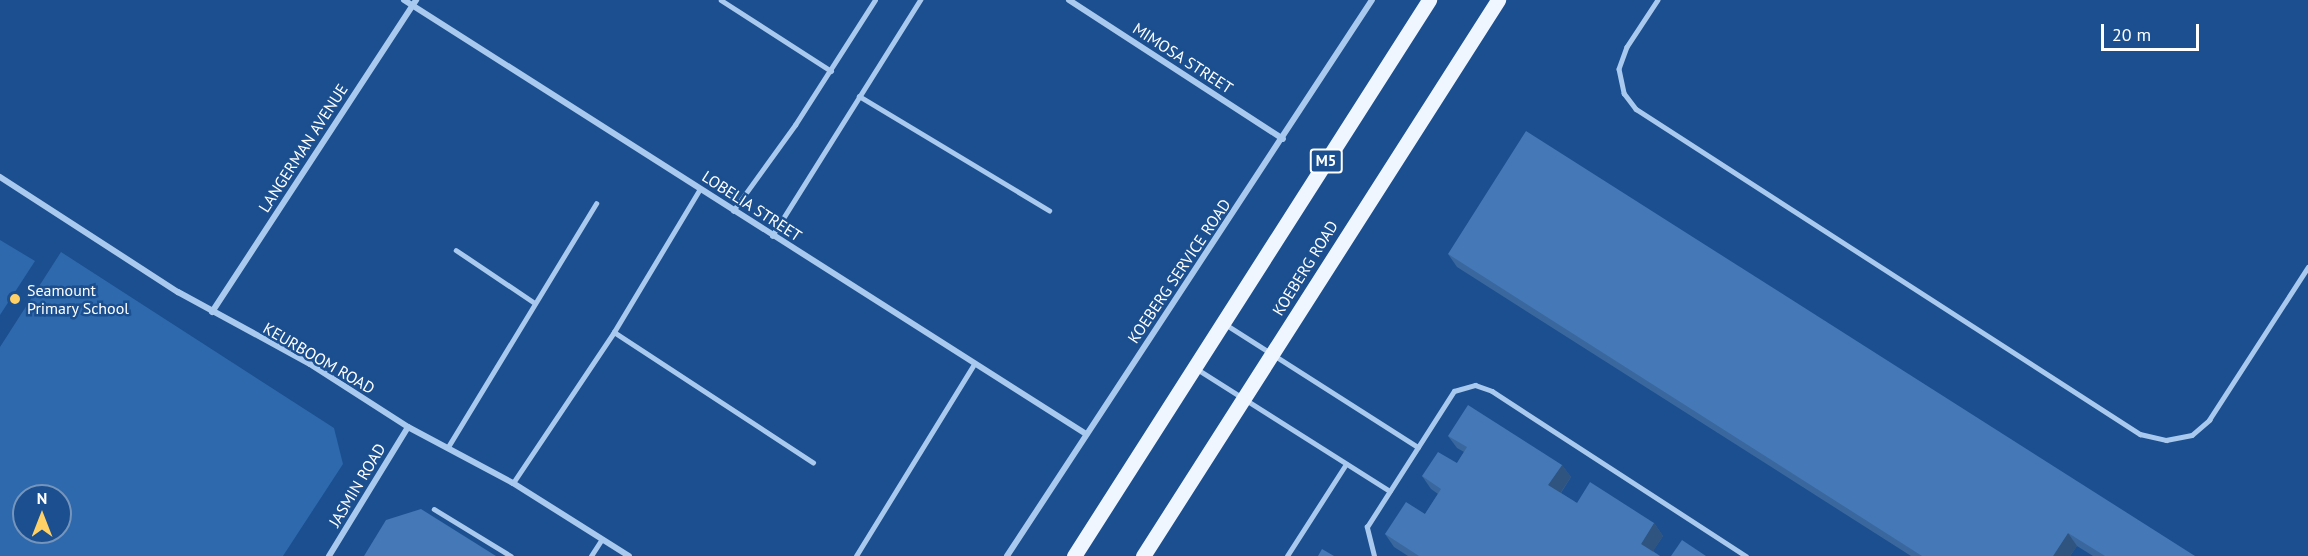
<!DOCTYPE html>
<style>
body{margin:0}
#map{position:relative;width:2308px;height:556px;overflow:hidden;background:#1b4f8f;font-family:"PT Sans",sans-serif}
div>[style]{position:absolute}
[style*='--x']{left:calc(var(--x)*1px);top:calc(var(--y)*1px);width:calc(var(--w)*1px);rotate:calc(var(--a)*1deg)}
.green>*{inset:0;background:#2e69ad}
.service>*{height:4.5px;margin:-2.25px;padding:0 2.25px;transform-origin:2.25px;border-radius:2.25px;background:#a9c9ee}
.minor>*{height:6px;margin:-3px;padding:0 3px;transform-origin:3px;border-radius:3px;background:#a9c9ee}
.primary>*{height:15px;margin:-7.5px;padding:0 7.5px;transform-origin:7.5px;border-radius:7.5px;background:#f0f6ff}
.wall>*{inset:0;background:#3a679d}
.shaded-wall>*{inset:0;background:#305480}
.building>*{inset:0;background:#4478b7}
.dots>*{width:16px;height:16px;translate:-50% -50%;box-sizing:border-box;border:3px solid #1b4f8f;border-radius:50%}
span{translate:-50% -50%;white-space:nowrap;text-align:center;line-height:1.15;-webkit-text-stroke:5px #1b4f8f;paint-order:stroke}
.shield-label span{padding:2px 4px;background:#1b4f8f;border:2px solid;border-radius:4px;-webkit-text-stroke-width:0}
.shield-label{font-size:15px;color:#fff;font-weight:700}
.street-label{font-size:16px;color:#fff}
.poi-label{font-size:16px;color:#fff}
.left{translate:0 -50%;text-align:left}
.north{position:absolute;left:12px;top:484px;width:60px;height:60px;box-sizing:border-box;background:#1b4f8f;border:2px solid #7695bc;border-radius:50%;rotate:0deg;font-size:16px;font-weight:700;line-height:24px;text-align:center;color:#fff}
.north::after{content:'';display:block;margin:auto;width:21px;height:27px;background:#ffd166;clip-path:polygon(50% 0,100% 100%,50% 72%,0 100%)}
.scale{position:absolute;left:2101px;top:24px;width:98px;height:27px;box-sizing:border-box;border:3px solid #fff;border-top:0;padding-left:8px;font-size:18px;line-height:21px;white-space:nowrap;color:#fff;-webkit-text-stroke:4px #1b4f8f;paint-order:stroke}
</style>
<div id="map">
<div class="green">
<div style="clip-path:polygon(0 240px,35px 261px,0 315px)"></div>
<div style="clip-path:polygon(evenodd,61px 252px,334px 428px,343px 464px,283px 556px,0 556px,0 347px,61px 252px,24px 496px,60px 496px,60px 532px,24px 532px,24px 496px)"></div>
</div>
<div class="service">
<div style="--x:721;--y:0;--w:131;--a:32.8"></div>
<div style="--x:1658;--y:0;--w:56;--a:123.4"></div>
<div style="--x:1627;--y:47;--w:23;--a:110"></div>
<div style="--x:1619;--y:69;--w:25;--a:78"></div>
<div style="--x:1624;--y:93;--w:20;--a:53"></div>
<div style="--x:1636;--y:109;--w:600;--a:32.82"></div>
<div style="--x:2140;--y:434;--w:27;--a:13"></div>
<div style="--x:2166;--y:440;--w:26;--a:-11"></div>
<div style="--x:2192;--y:435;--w:23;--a:-41"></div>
<div style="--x:2209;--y:420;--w:182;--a:-57.1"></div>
<div style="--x:859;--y:96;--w:222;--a:31"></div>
<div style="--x:733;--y:211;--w:106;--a:-54.2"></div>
<div style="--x:795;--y:125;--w:148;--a:-57.4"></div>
<div style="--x:772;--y:236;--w:279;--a:-57.9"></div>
<div style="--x:456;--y:250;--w:95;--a:33.9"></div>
<div style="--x:1225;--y:324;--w:229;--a:32.5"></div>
<div style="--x:614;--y:332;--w:238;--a:33.2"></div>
<div style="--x:1197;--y:369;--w:228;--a:32.3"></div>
<div style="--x:448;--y:447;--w:285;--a:-58.7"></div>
<div style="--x:513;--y:483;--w:182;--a:-56.2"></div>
<div style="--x:614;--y:332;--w:167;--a:-59"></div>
<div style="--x:434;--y:509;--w:90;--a:31.4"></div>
<div style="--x:591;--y:556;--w:20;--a:-57"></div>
<div style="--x:856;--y:556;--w:225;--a:-58.4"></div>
<div style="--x:1287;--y:556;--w:109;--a:-57.3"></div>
<div style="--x:1374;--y:556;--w:30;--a:-104"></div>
<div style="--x:1367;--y:527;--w:161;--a:-57.4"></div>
<div style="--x:1454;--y:391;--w:22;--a:-16"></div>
<div style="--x:1475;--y:385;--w:18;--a:19"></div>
<div style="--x:1492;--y:391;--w:303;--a:33"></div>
</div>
<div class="minor">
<div style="--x:404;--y:0;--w:808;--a:32.47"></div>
<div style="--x:1069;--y:0;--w:255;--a:33"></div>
<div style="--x:0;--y:177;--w:212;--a:32.9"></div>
<div style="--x:178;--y:292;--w:150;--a:28.6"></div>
<div style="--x:310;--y:364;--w:117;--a:32.7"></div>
<div style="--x:408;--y:427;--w:119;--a:28.1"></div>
<div style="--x:513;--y:483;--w:137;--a:32.2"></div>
<div style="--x:212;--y:312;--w:373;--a:-56.8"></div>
<div style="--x:329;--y:556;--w:151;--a:-58.5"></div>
<div style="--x:1007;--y:556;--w:665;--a:-56.72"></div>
</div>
<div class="primary">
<div style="--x:1074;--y:556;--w:660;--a:-57.44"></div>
<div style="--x:1143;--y:556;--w:660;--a:-57.44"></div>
</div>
<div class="wall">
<div style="clip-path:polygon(1448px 254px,2195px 556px,2093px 556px,2077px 546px,2070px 556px,1911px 556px,1457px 267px)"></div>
<div style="clip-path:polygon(1448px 436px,1562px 465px,1571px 477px,1561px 493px,1577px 503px,1654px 523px,1663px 536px,1653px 551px,1660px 556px,1408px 556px,1394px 547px,1385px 534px,1425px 514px,1438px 494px,1431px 489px,1422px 476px,1457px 463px,1464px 452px,1457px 448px)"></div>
</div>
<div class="shaded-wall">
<div style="clip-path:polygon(1562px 465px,1571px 477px,1557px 498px,1548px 485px)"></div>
<div style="clip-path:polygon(1654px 523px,1663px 536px,1650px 556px,1641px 544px)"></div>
<div style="clip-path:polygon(2068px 533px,2077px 546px,2070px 556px,2053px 556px)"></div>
</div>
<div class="building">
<div style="clip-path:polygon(1526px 131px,2195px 556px,2105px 556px,2068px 533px,2053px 556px,1922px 556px,1448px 254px)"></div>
<div style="clip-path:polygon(1468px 405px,1562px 465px,1548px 485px,1577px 503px,1590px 482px,1654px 523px,1641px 544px,1660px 556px,1419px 556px,1385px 534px,1406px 502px,1425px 514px,1441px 489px,1422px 476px,1438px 452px,1457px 463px,1467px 447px,1448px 436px)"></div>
<div style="clip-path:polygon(421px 509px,496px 556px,364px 556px,386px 520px)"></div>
<div style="clip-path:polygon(1682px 540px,1706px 556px,1671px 556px)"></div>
<div style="clip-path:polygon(1322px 549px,1334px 556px,1318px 556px)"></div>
</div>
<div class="dots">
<div style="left:15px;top:299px;background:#ffd166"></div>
</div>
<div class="shield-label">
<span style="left:1326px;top:161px">M5</span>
</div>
<div class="street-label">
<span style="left:1183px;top:58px;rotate:33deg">MIMOSA STREET</span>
<span style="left:303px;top:148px;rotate:-57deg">LANGERMAN AVENUE</span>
<span style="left:752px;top:206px;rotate:33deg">LOBELIA STREET</span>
<span style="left:1305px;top:268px;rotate:-58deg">KOEBERG ROAD</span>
<span style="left:1179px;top:271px;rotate:-56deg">KOEBERG SERVICE ROAD</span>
<span style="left:319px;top:358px;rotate:30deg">KEURBOOM ROAD</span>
<span style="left:357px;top:485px;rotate:-59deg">JASMIN ROAD</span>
</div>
<div class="poi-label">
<span class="left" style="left:27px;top:299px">Seamount<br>Primary School</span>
</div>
<div class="north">N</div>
<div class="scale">20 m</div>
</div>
